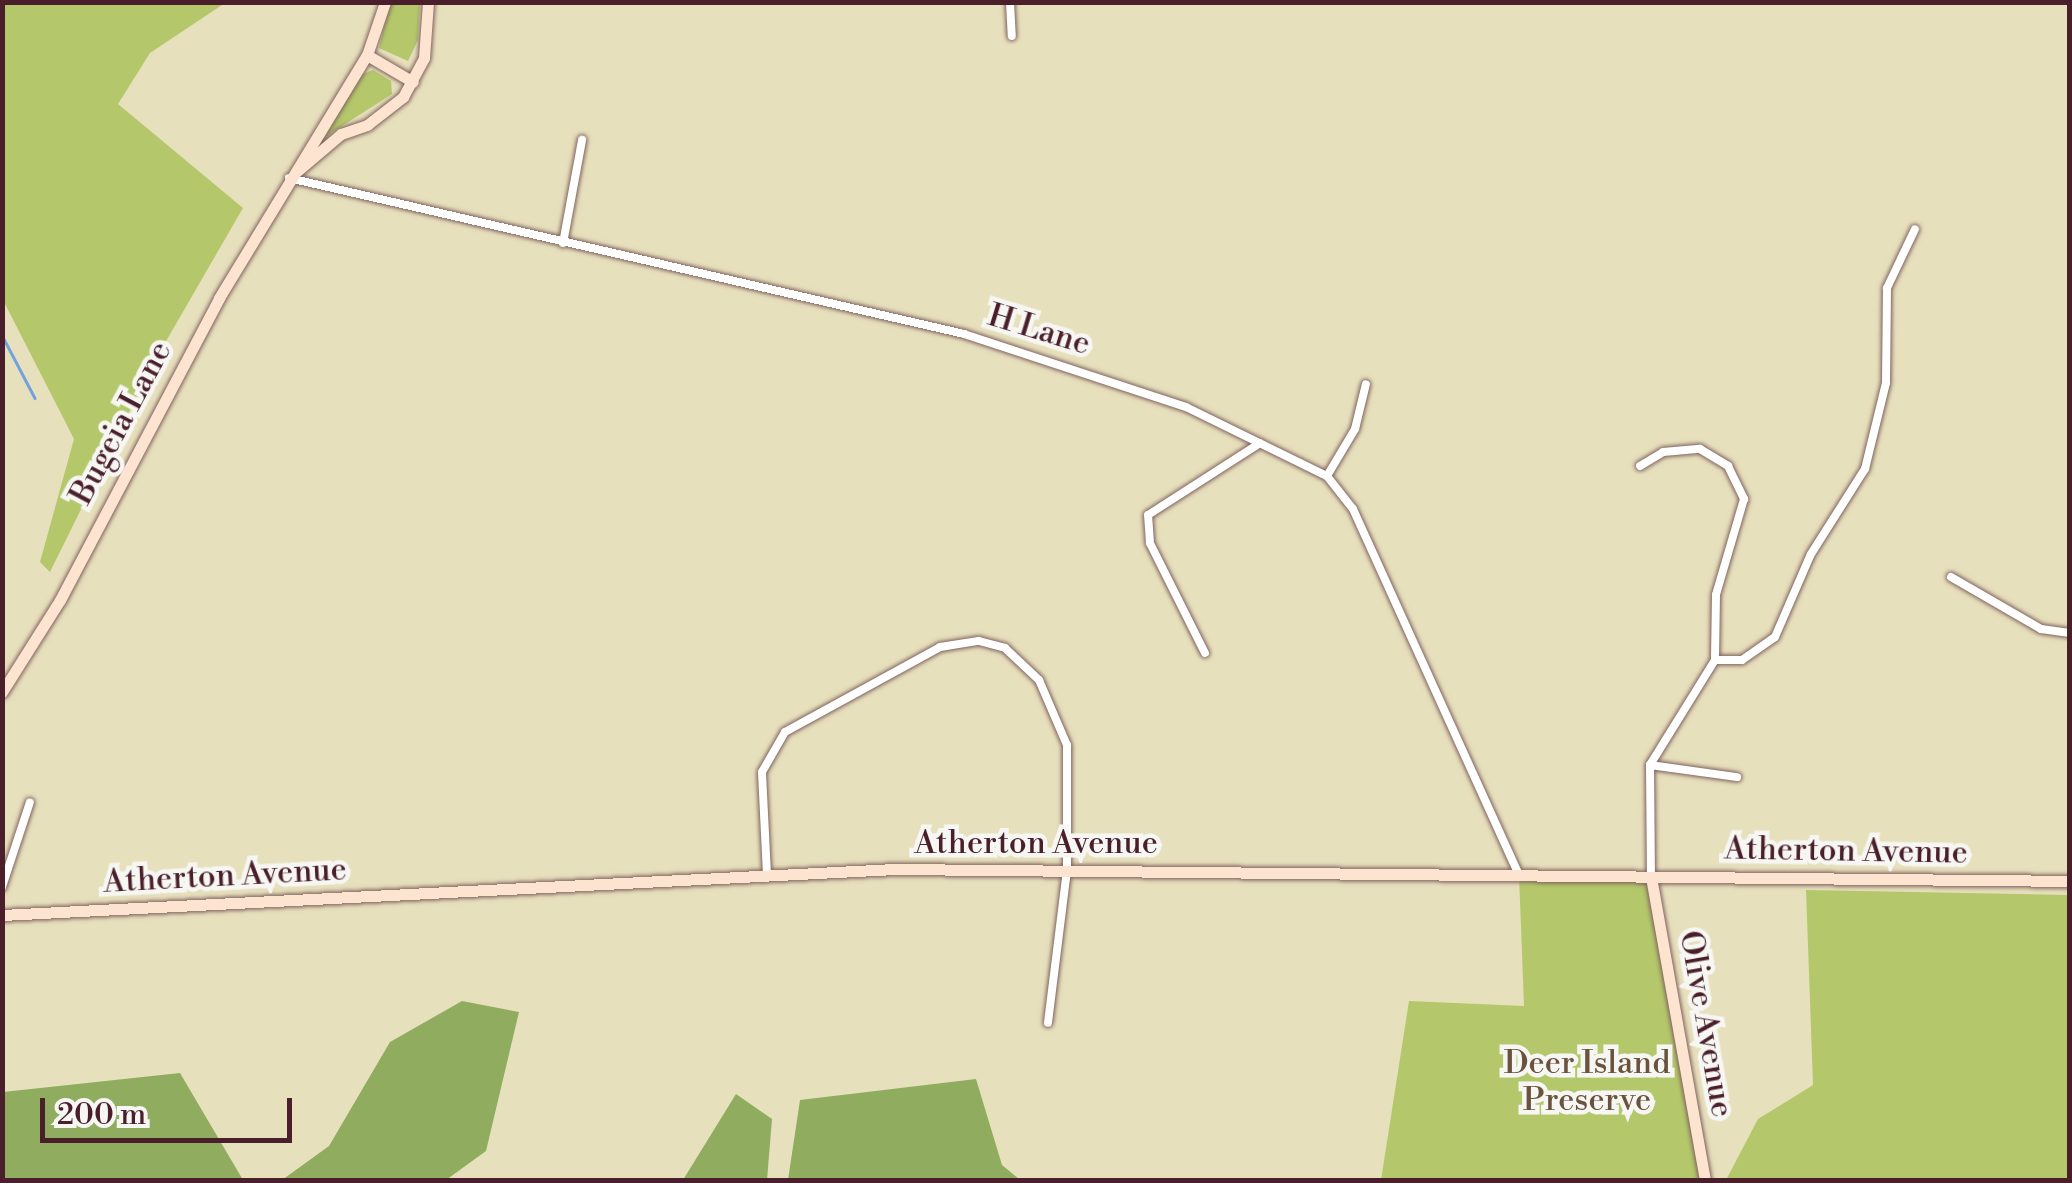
<!DOCTYPE html>
<style>
body{margin:0}
#map{position:relative;width:2072px;height:1183px;overflow:hidden;background:#e7e0bd;font-family:"Libre Bodoni",serif}
div>[style]{position:absolute}
[style*='--x']{left:calc(var(--x)*1px);top:calc(var(--y)*1px);width:calc(var(--w)*1px);rotate:calc(var(--a)*1deg)}
.green>*{inset:0;background:#b4c86b}
.forest>*{inset:0;background:#8fac5f}
.stream>*{height:2.5px;margin:-1.25px;padding:0 1.25px;transform-origin:1.25px;border-radius:1.25px;background:#74a2dd}
.roads{filter:drop-shadow(0 0 2px #81635e) drop-shadow(0 0 2px #81635e)}
.street>*{height:8px;margin:-4px;padding:0 4px;transform-origin:4px;border-radius:4px;background:#fff}
.secondary>*{height:11px;margin:-5.5px;padding:0 5.5px;transform-origin:5.5px;border-radius:5.5px;background:#fde4d1}
span{translate:-50% -50%;white-space:nowrap;text-align:center;line-height:1.15;-webkit-text-stroke:9px #f6f6f2;paint-order:stroke}
.street-label{font-size:32px;color:#4a1f2b}
.park-label{font-size:32px;color:#6a523e}
.frame{position:absolute;inset:0;border:5px solid #4a1f2b;pointer-events:none}
.scale{position:absolute;left:40px;top:1098px;width:252px;height:45px;box-sizing:border-box;border:5px solid #4a1f2b;border-top:0;padding-left:12px;font-size:30px;line-height:35px;white-space:nowrap;color:#4a1f2b;-webkit-text-stroke:8px #f6f6f2;paint-order:stroke}
</style>
<div id="map">
<div class="green">
<div style="clip-path:polygon(3px 2px,225px 3px,150px 53px,118px 104px,243px 208px,154px 362px,50px 572px,40px 562px,74px 439px,3px 300px)"></div>
<div style="clip-path:polygon(390px 3px,420px 3px,418px 40px,408px 61px,379px 48px)"></div>
<div style="clip-path:polygon(373px 70px,391px 81px,392px 94px,325px 137px,360px 75px)"></div>
<div style="clip-path:polygon(1519px 875px,1651px 877px,1705px 1180px,1381px 1180px,1409px 1001px,1524px 1006px)"></div>
<div style="clip-path:polygon(1806px 890px,2069px 895px,2069px 1180px,1726px 1180px,1758px 1119px,1813px 1085px)"></div>
</div>
<div class="forest">
<div style="clip-path:polygon(462px 1001px,519px 1012px,486px 1151px,446px 1180px,282px 1180px,329px 1146px,390px 1042px)"></div>
<div style="clip-path:polygon(180px 1073px,243px 1180px,3px 1180px,3px 1092px)"></div>
<div style="clip-path:polygon(976px 1079px,1002px 1165px,1020px 1180px,788px 1180px,800px 1100px)"></div>
<div style="clip-path:polygon(736px 1094px,772px 1119px,767px 1180px,683px 1180px)"></div>
</div>
<div class="stream">
<div style="--x:2;--y:335;--w:71;--a:62.4"></div>
</div>
<div class="roads">
<div class="street">
<div style="--x:1010;--y:2;--w:34;--a:87"></div>
<div style="--x:289;--y:178;--w:693;--a:13.01"></div>
<div style="--x:964;--y:334;--w:234;--a:18.2"></div>
<div style="--x:1186;--y:407;--w:157;--a:26.1"></div>
<div style="--x:1327;--y:476;--w:42;--a:51.8"></div>
<div style="--x:1353;--y:509;--w:402;--a:65.6"></div>
<div style="--x:563;--y:243;--w:105;--a:-79.5"></div>
<div style="--x:1640;--y:466;--w:27;--a:-31"></div>
<div style="--x:1663;--y:452;--w:37;--a:-5"></div>
<div style="--x:1700;--y:449;--w:33;--a:31"></div>
<div style="--x:1728;--y:466;--w:37;--a:64"></div>
<div style="--x:1744;--y:499;--w:100;--a:106.3"></div>
<div style="--x:1716;--y:595;--w:65;--a:90.9"></div>
<div style="--x:1715;--y:660;--w:123;--a:121.8"></div>
<div style="--x:1650;--y:765;--w:112;--a:89.5"></div>
<div style="--x:1327;--y:476;--w:55;--a:-59.2"></div>
<div style="--x:1355;--y:429;--w:46;--a:-76.3"></div>
<div style="--x:1951;--y:577;--w:104;--a:30"></div>
<div style="--x:2041;--y:629;--w:29;--a:8"></div>
<div style="--x:1205;--y:653;--w:123;--a:-116.6"></div>
<div style="--x:1150;--y:543;--w:28;--a:-94"></div>
<div style="--x:1148;--y:515;--w:133;--a:-32.7"></div>
<div style="--x:1715;--y:660;--w:27;--a:0"></div>
<div style="--x:1742;--y:660;--w:40;--a:-34.9"></div>
<div style="--x:1775;--y:637;--w:90;--a:-66.6"></div>
<div style="--x:1811;--y:554;--w:101;--a:-57.6"></div>
<div style="--x:1865;--y:469;--w:89;--a:-76.3"></div>
<div style="--x:1886;--y:383;--w:95;--a:-89.4"></div>
<div style="--x:1887;--y:288;--w:65;--a:-64.6"></div>
<div style="--x:1650;--y:765;--w:88;--a:7.9"></div>
<div style="--x:767;--y:875;--w:103;--a:-92.8"></div>
<div style="--x:762;--y:772;--w:46;--a:-60.1"></div>
<div style="--x:785;--y:732;--w:177;--a:-28.7"></div>
<div style="--x:940;--y:647;--w:39;--a:-9"></div>
<div style="--x:979;--y:641;--w:27;--a:15"></div>
<div style="--x:1005;--y:648;--w:47;--a:43.3"></div>
<div style="--x:1039;--y:680;--w:71;--a:66.7"></div>
<div style="--x:1067;--y:745;--w:125;--a:90"></div>
<div style="--x:1067;--y:870;--w:154;--a:97.1"></div>
<div style="--x:2;--y:887;--w:89;--a:-71.8"></div>
</div>
<div class="secondary">
<div style="--x:367;--y:55;--w:53;--a:30.4"></div>
<div style="--x:296;--y:172;--w:59;--a:-40.2"></div>
<div style="--x:341;--y:134;--w:28;--a:-19"></div>
<div style="--x:367;--y:125;--w:46;--a:-37.9"></div>
<div style="--x:403;--y:97;--w:44;--a:-61.7"></div>
<div style="--x:424;--y:58;--w:56;--a:-85.9"></div>
<div style="--x:2;--y:692;--w:109;--a:-57.8"></div>
<div style="--x:60;--y:600;--w:341;--a:-62.2"></div>
<div style="--x:219;--y:298;--w:285;--a:-58.7"></div>
<div style="--x:367;--y:55;--w:56;--a:-71.2"></div>
<div style="--x:1651;--y:877;--w:308;--a:79.9"></div>
<div style="--x:2;--y:915;--w:893;--a:-2.95"></div>
<div style="--x:894;--y:869;--w:1176;--a:0.58"></div>
</div>
</div>
<div class="street-label">
<span style="left:1039px;top:330px;rotate:17deg">H Lane</span>
<span style="left:121px;top:423px;rotate:-62deg">Bugeia Lane</span>
<span style="left:1036px;top:843px">Atherton Avenue</span>
<span style="left:1846px;top:851px;rotate:1deg">Atherton Avenue</span>
<span style="left:225px;top:876px;rotate:-3deg">Atherton Avenue</span>
<span style="left:1706px;top:1024px;rotate:80deg">Olive Avenue</span>
</div>
<div class="park-label">
<span style="left:1587px;top:1082px">Deer Island<br>Preserve</span>
</div>
<div class="frame"></div>
<div class="scale">200 m</div>
</div>
